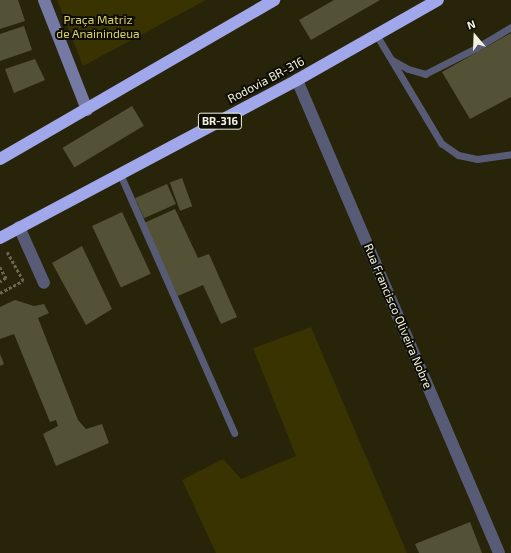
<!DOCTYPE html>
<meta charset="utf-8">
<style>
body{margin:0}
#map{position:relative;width:511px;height:553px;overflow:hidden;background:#272409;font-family:"Exo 2",sans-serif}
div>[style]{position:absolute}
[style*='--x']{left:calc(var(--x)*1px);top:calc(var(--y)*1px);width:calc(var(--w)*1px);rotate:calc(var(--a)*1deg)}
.green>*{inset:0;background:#383300}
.building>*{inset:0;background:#545236;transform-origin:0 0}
.path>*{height:2.5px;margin-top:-1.25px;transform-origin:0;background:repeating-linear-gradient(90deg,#6b6851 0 3px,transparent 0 5px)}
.lane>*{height:7px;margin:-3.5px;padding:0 3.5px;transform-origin:3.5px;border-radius:3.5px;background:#575b76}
.street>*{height:12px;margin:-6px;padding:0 6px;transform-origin:6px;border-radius:6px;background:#575b76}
.secondary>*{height:12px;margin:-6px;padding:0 6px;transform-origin:6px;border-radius:6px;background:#757aa5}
.highway>*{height:12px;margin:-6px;padding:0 6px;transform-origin:6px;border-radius:6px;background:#a0a8eb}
span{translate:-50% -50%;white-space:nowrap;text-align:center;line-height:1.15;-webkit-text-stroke:4px #0e0d03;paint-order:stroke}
.shield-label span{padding:1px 3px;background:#0e0d03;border:1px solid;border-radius:3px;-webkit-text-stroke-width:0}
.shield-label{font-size:11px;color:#f3f2e2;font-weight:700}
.park-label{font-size:12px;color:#dad067}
.street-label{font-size:12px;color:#f3f2e2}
.north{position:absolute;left:455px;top:16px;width:40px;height:40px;-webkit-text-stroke:3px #0e0d03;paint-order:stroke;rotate:341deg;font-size:11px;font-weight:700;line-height:16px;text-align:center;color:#f3f2e2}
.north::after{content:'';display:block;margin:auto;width:14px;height:18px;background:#f3f2e2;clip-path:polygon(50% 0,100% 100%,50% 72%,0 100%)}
</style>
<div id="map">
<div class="green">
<div style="clip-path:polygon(57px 0,206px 0,83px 66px)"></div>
<div style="clip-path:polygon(311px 327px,407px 553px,216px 553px,182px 480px,223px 459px,241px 479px,296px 456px,253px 348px)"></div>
</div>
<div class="building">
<div style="clip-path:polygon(0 0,18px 0,25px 21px,0 29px)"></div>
<div style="clip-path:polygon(334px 0,380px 0,311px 40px,299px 20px)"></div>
<div style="clip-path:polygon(24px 26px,32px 50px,0 61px,0 34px)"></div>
<div style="clip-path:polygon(511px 33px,511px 97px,470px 119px,442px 72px)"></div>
<div style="clip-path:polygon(35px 59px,45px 80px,14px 93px,5px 69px)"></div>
<div style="left:132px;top:106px;width:23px;height:81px;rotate:59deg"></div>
<div style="left:182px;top:178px;width:30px;height:13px;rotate:70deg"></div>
<div style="left:167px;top:184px;width:22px;height:35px;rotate:66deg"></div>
<div style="clip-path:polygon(175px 209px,198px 258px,209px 254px,237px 317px,221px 324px,203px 285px,178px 296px,144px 223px)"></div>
<div style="left:122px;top:212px;width:68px;height:33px;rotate:65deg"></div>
<div style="clip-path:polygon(82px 246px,112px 309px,86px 325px,52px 263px)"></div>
<div style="clip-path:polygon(15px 300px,34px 306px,44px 304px,49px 313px,38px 318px,78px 420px,86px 429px,102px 424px,109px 443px,56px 466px,43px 434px,58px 426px,56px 420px,50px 422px,14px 334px,0 339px,0 307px)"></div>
<div style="clip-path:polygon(0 354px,4px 364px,0 366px)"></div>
<div style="clip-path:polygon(470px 522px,482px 553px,419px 553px,415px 544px)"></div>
</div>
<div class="path">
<div style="--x:0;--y:267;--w:13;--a:61"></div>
<div style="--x:6;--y:278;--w:7;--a:146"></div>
<div style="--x:0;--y:293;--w:26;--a:-28"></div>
<div style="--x:23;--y:281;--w:33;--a:-119"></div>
</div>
<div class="lane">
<div style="--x:377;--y:36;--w:125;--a:59.1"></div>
<div style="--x:441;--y:143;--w:21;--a:35"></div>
<div style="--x:458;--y:155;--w:19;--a:12"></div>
<div style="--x:477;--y:159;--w:34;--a:-8"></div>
<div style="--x:392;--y:60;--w:18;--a:29"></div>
<div style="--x:408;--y:69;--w:18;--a:16"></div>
<div style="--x:425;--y:74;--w:57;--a:-27"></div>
<div style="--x:476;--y:48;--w:41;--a:-31"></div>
<div style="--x:120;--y:174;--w:283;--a:66.2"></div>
</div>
<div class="street">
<div style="--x:297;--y:80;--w:514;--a:66.87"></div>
<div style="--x:19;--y:227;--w:61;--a:65.9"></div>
</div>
<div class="secondary">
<div style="--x:44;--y:0;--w:118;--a:68.6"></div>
</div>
<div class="highway">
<div style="--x:0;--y:159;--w:317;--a:-30.1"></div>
<div style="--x:0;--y:238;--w:336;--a:-28"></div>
<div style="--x:297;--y:80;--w:162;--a:-29.6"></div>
</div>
<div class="shield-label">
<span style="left:220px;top:121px">BR-316</span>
</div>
<div class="park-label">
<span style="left:98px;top:27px">Praça Matriz<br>de Anainindeua</span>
</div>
<div class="street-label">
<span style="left:266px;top:80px;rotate:-28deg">Rodovia BR-316</span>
<span style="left:398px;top:316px;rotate:67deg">Rua Francisco Oliveira Nobre</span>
</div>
<div class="north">N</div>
</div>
